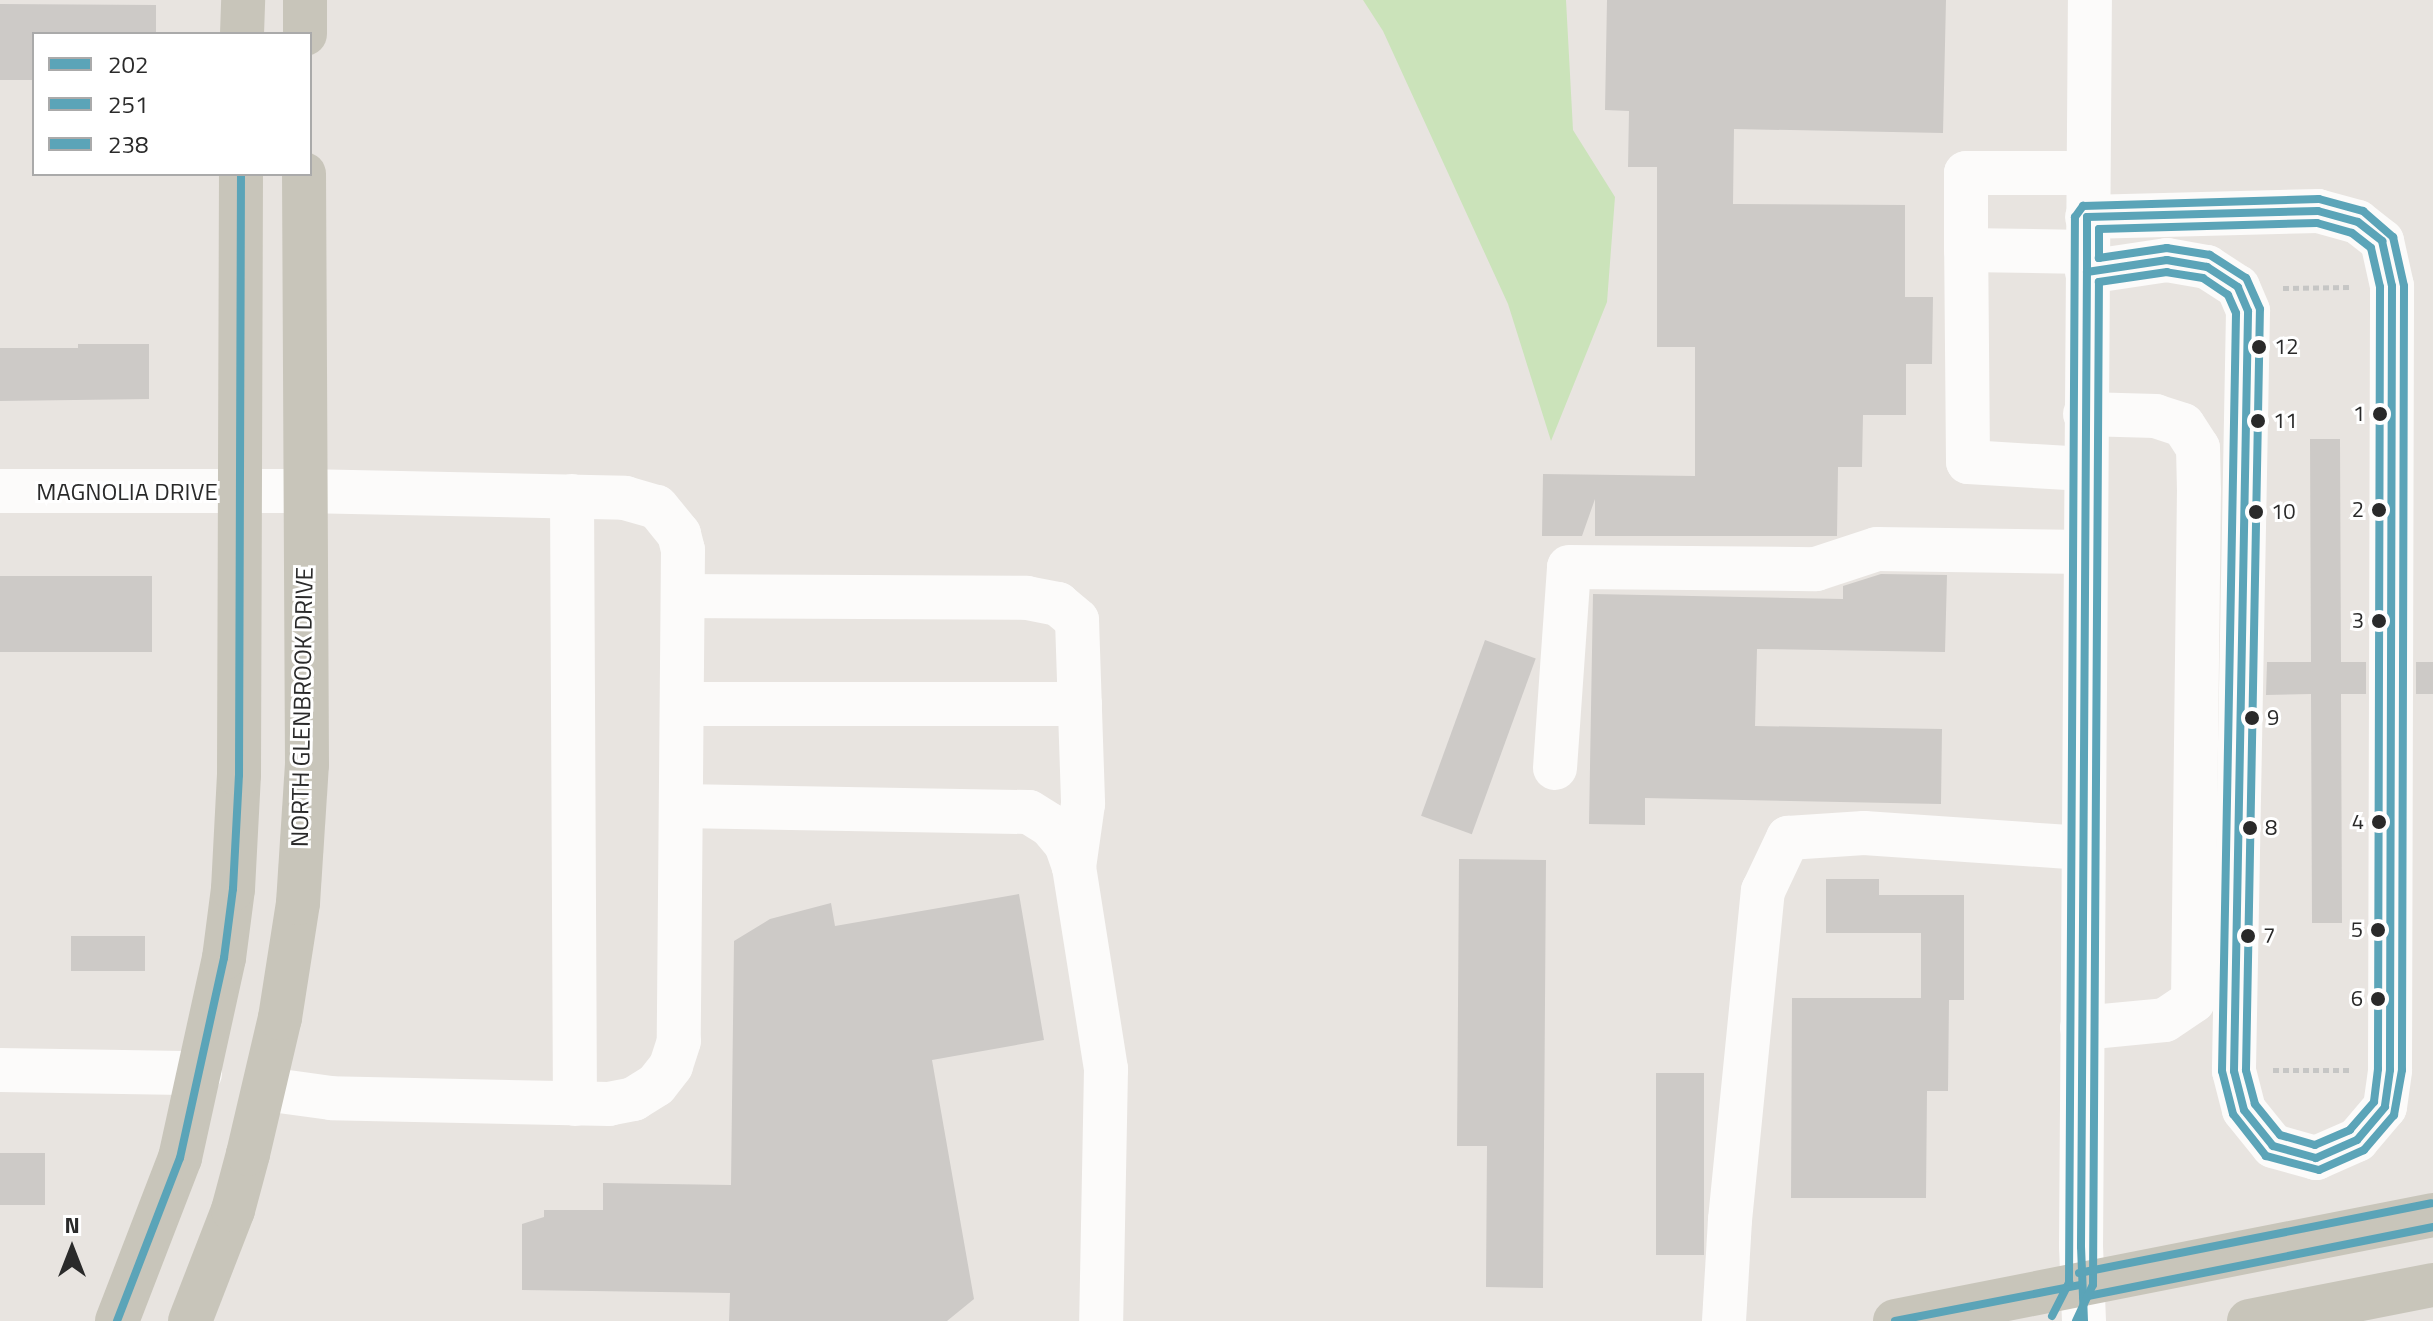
<!DOCTYPE html>
<style>
body{margin:0}
#map{position:relative;width:2433px;height:1321px;overflow:hidden;background:#e8e4e0;font-family:"Titillium Web",sans-serif}
div>[style]{position:absolute}
[style*='--x']{left:calc(var(--x)*1px);top:calc(var(--y)*1px);width:calc(var(--w)*1px);rotate:calc(var(--a)*1deg)}
.green>*{inset:0;background:#cbe3ba}
.building>*{inset:0;background:#cdcac7;transform-origin:0 0}
.path>*{height:5px;margin-top:-2.5px;transform-origin:0;background:repeating-linear-gradient(90deg,#c6c6c5 0 6px,transparent 0 10px)}
.minor>*{height:44px;margin:-22px;padding:0 22px;transform-origin:22px;border-radius:22px;background:#fcfbfa}
.major>*{height:44px;margin:-22px;padding:0 22px;transform-origin:22px;border-radius:22px;background:#c8c5ba}
.bus-1>*{height:8px;margin:-4px;padding:0 4px;transform-origin:4px;border-radius:4px;background:#5ba4b8}
.bus-2>*{height:8px;margin:-4px;padding:0 4px;transform-origin:4px;border-radius:4px;background:#5ba4b8}
.bus-3>*{height:8px;margin:-4px;padding:0 4px;transform-origin:4px;border-radius:4px;background:#5ba4b8}
.dots>*{width:22px;height:22px;translate:-50% -50%;box-sizing:border-box;border:4px solid #fff;border-radius:50%}
span{translate:-50% -50%;white-space:nowrap;text-align:center;line-height:1.15;-webkit-text-stroke:6px #fff;paint-order:stroke}
.bus-label{font-size:22px;color:#2a2a2a}
.left{translate:0 -50%;text-align:left}
.right{translate:-100% -50%;text-align:right}
.street-label{font-size:24px;color:#2a2a2a}
.legend{position:absolute;left:32px;top:32px;width:280px;height:144px;box-sizing:border-box;background:#fff;border:2px solid #aaa;margin:0;padding:10px 14px;list-style:none;font-size:24px;color:#2a2a2a}
.legend li{display:flex;align-items:center;gap:16px;height:40px}
.legend b{width:40px;border:2px solid #aaa}
.north{position:absolute;left:32px;top:1209px;width:80px;height:80px;-webkit-text-stroke:6px #fff;paint-order:stroke;rotate:0deg;font-size:22px;font-weight:700;line-height:32px;text-align:center;color:#2a2a2a}
.north::after{content:'';display:block;margin:auto;width:28px;height:36px;background:#2a2a2a;clip-path:polygon(50% 0,100% 100%,50% 72%,0 100%)}
</style>
<div id="map">
<div class="green">
<div style="clip-path:polygon(1363px 0,1566px 0,1573px 130px,1615px 197px,1607px 302px,1551px 441px,1508px 304px,1383px 31px)"></div>
</div>
<div class="building">
<div style="clip-path:polygon(1607px 0,1946px 0,1943px 133px,1734px 129px,1733px 204px,1905px 205px,1905px 297px,1933px 297px,1932px 364px,1906px 364px,1906px 415px,1863px 415px,1862px 467px,1838px 467px,1837px 536px,1595px 536px,1595px 499px,1582px 536px,1542px 536px,1543px 474px,1695px 476px,1695px 347px,1657px 347px,1657px 167px,1628px 167px,1629px 111px,1605px 110px)"></div>
<div style="clip-path:polygon(0 4px,156px 5px,156px 34px,34px 34px,34px 80px,0 80px)"></div>
<div style="clip-path:polygon(78px 344px,149px 344px,149px 399px,0 401px,0 348px,78px 348px)"></div>
<div style="clip-path:polygon(2310px 439px,2340px 439px,2341px 662px,2366px 662px,2366px 694px,2341px 694px,2342px 923px,2312px 923px,2311px 694px,2266px 695px,2267px 662px,2311px 662px)"></div>
<div style="clip-path:polygon(1881px 574px,1947px 575px,1945px 652px,1757px 649px,1755px 726px,1942px 729px,1941px 804px,1645px 798px,1645px 825px,1589px 824px,1593px 594px,1843px 599px,1843px 586px)"></div>
<div style="left:152px;top:576px;width:76px;height:152px;rotate:90deg"></div>
<div style="left:1485px;top:640px;width:54px;height:187px;rotate:20deg"></div>
<div style="left:2416px;top:662px;width:17px;height:32px"></div>
<div style="clip-path:polygon(1459px 859px,1546px 860px,1543px 1288px,1486px 1287px,1487px 1146px,1457px 1146px)"></div>
<div style="clip-path:polygon(1826px 879px,1879px 879px,1879px 895px,1964px 895px,1964px 1000px,1949px 1000px,1948px 1091px,1927px 1091px,1926px 1198px,1791px 1198px,1792px 998px,1921px 998px,1921px 933px,1826px 933px)"></div>
<div style="clip-path:polygon(1019px 894px,1044px 1040px,932px 1060px,974px 1299px,947px 1321px,729px 1321px,730px 1293px,522px 1290px,522px 1224px,544px 1217px,544px 1210px,603px 1210px,603px 1183px,731px 1185px,734px 941px,770px 919px,831px 903px,835px 926px)"></div>
<div style="left:71px;top:936px;width:74px;height:35px"></div>
<div style="left:1656px;top:1073px;width:48px;height:182px"></div>
<div style="left:0;top:1153px;width:45px;height:52px"></div>
</div>
<div class="path">
<div style="--x:2283;--y:288;--w:66;--a:-0.9"></div>
<div style="--x:2273;--y:1070;--w:78;--a:0"></div>
</div>
<div class="minor">
<div style="--x:1966;--y:250;--w:77;--a:-90"></div>
<div style="--x:1966;--y:173;--w:122;--a:0"></div>
<div style="--x:2087;--y:272;--w:81;--a:-8.5"></div>
<div style="--x:2167;--y:260;--w:41;--a:9.9"></div>
<div style="--x:2207;--y:267;--w:37;--a:33"></div>
<div style="--x:2238;--y:287;--w:26;--a:67"></div>
<div style="--x:2248;--y:311;--w:760;--a:91.06"></div>
<div style="--x:2234;--y:1071;--w:40;--a:75.6"></div>
<div style="--x:2244;--y:1110;--w:46;--a:51.1"></div>
<div style="--x:2273;--y:1146;--w:45;--a:15.6"></div>
<div style="--x:2316;--y:1158;--w:45;--a:-23.7"></div>
<div style="--x:2357;--y:1140;--w:43;--a:-49.7"></div>
<div style="--x:2385;--y:1107;--w:37;--a:-82"></div>
<div style="--x:2390;--y:1070;--w:784;--a:-89.85"></div>
<div style="--x:2392;--y:286;--w:46;--a:-102.5"></div>
<div style="--x:2382;--y:241;--w:31;--a:-142"></div>
<div style="--x:2358;--y:222;--w:41;--a:-164.6"></div>
<div style="--x:2318;--y:211;--w:231;--a:178.5"></div>
<div style="--x:2085;--y:469;--w:117;--a:-176.6"></div>
<div style="--x:1968;--y:462;--w:212;--a:-90.5"></div>
<div style="--x:1966;--y:250;--w:121;--a:0.9"></div>
<div style="--x:0;--y:491;--w:303;--a:0"></div>
<div style="--x:303;--y:491;--w:322;--a:1.2"></div>
<div style="--x:625;--y:498;--w:33;--a:16"></div>
<div style="--x:657;--y:507;--w:35;--a:51"></div>
<div style="--x:679;--y:534;--w:16;--a:76"></div>
<div style="--x:683;--y:550;--w:491;--a:90.5"></div>
<div style="--x:679;--y:1041;--w:26;--a:108"></div>
<div style="--x:671;--y:1066;--w:24;--a:128"></div>
<div style="--x:656;--y:1085;--w:26;--a:148"></div>
<div style="--x:634;--y:1099;--w:25;--a:169"></div>
<div style="--x:609;--y:1104;--w:278;--a:-178.8"></div>
<div style="--x:331;--y:1098;--w:67;--a:-172.2"></div>
<div style="--x:572;--y:496;--w:608;--a:89.72"></div>
<div style="--x:683;--y:596;--w:344;--a:0.3"></div>
<div style="--x:1027;--y:598;--w:32;--a:11"></div>
<div style="--x:1058;--y:604;--w:25;--a:40"></div>
<div style="--x:1077;--y:620;--w:184;--a:88.1"></div>
<div style="--x:1083;--y:804;--w:64;--a:98.1"></div>
<div style="--x:682;--y:704;--w:398;--a:0"></div>
<div style="--x:1555;--y:768;--w:201;--a:-86"></div>
<div style="--x:1569;--y:567;--w:247;--a:0.5"></div>
<div style="--x:1816;--y:569;--w:64;--a:-18.2"></div>
<div style="--x:1877;--y:549;--w:207;--a:0.8"></div>
<div style="--x:681;--y:806;--w:348;--a:1"></div>
<div style="--x:1029;--y:812;--w:25;--a:32"></div>
<div style="--x:1050;--y:825;--w:25;--a:50"></div>
<div style="--x:1066;--y:844;--w:24;--a:71"></div>
<div style="--x:1074;--y:867;--w:205;--a:81"></div>
<div style="--x:1106;--y:1069;--w:252;--a:91.1"></div>
<div style="--x:2082;--y:1028;--w:83;--a:-5.5"></div>
<div style="--x:2165;--y:1020;--w:34;--a:-34"></div>
<div style="--x:2193;--y:1001;--w:510;--a:-89.33"></div>
<div style="--x:2199;--y:491;--w:43;--a:-91.3"></div>
<div style="--x:2198;--y:448;--w:27;--a:-123"></div>
<div style="--x:2183;--y:425;--w:28;--a:-162"></div>
<div style="--x:2156;--y:416;--w:71;--a:-178.4"></div>
<div style="--x:0;--y:1070;--w:200;--a:0.9"></div>
<div style="--x:1724;--y:1321;--w:101;--a:-86.6"></div>
<div style="--x:1730;--y:1220;--w:331;--a:-84.3"></div>
<div style="--x:1763;--y:891;--w:59;--a:-64.7"></div>
<div style="--x:1788;--y:838;--w:76;--a:-3.8"></div>
<div style="--x:1864;--y:833;--w:220;--a:3.9"></div>
<div style="--x:2084;--y:1321;--w:74;--a:-92.3"></div>
<div style="--x:2081;--y:1247;--w:1247;--a:-89.59"></div>
</div>
<div class="major">
<div style="--x:242;--y:34;--w:34;--a:-88"></div>
<div style="--x:305;--y:34;--w:34;--a:-90"></div>
<div style="--x:117;--y:1321;--w:175;--a:-68.9"></div>
<div style="--x:180;--y:1158;--w:205;--a:-77.6"></div>
<div style="--x:224;--y:958;--w:70;--a:-82.6"></div>
<div style="--x:233;--y:889;--w:114;--a:-87"></div>
<div style="--x:239;--y:775;--w:601;--a:-89.81"></div>
<div style="--x:190;--y:1321;--w:119;--a:-68.8"></div>
<div style="--x:233;--y:1210;--w:58;--a:-75"></div>
<div style="--x:248;--y:1154;--w:140;--a:-76.8"></div>
<div style="--x:280;--y:1018;--w:116;--a:-81.1"></div>
<div style="--x:298;--y:903;--w:138;--a:-86.3"></div>
<div style="--x:307;--y:765;--w:591;--a:-90.29"></div>
<div style="--x:1895;--y:1321;--w:548;--a:-11.15"></div>
<div style="--x:2249;--y:1321;--w:187;--a:-11.1"></div>
</div>
<div class="bus-1">
<div style="--x:2318;--y:211;--w:41;--a:15.4"></div>
<div style="--x:2358;--y:222;--w:31;--a:38"></div>
<div style="--x:2382;--y:241;--w:46;--a:77.5"></div>
<div style="--x:2392;--y:286;--w:784;--a:90.15"></div>
<div style="--x:2390;--y:1070;--w:37;--a:98"></div>
<div style="--x:2385;--y:1107;--w:43;--a:130.3"></div>
<div style="--x:2357;--y:1140;--w:45;--a:156.3"></div>
<div style="--x:2316;--y:1158;--w:45;--a:-164.4"></div>
<div style="--x:2273;--y:1146;--w:46;--a:-128.9"></div>
<div style="--x:2244;--y:1110;--w:40;--a:-104.4"></div>
<div style="--x:2234;--y:1071;--w:760;--a:-88.94"></div>
<div style="--x:2248;--y:311;--w:26;--a:-113"></div>
<div style="--x:2238;--y:287;--w:37;--a:-147"></div>
<div style="--x:2207;--y:267;--w:41;--a:-170.1"></div>
<div style="--x:2167;--y:260;--w:81;--a:171.5"></div>
<div style="--x:2087;--y:272;--w:55;--a:-90"></div>
<div style="--x:2087;--y:217;--w:231;--a:-1.5"></div>
<div style="--x:117;--y:1321;--w:175;--a:-68.9"></div>
<div style="--x:180;--y:1158;--w:205;--a:-77.6"></div>
<div style="--x:224;--y:958;--w:70;--a:-82.6"></div>
<div style="--x:233;--y:889;--w:114;--a:-87"></div>
<div style="--x:239;--y:775;--w:601;--a:-89.81"></div>
<div style="--x:1895;--y:1321;--w:189;--a:-11"></div>
<div style="--x:2084;--y:1321;--w:74;--a:-92.3"></div>
<div style="--x:2081;--y:1247;--w:975;--a:-89.65"></div>
</div>
<div class="bus-2">
<div style="--x:2317;--y:223;--w:36;--a:16"></div>
<div style="--x:2352;--y:233;--w:24;--a:38"></div>
<div style="--x:2371;--y:248;--w:40;--a:77"></div>
<div style="--x:2380;--y:287;--w:782;--a:90.15"></div>
<div style="--x:2378;--y:1069;--w:33;--a:97"></div>
<div style="--x:2374;--y:1102;--w:37;--a:131"></div>
<div style="--x:2350;--y:1130;--w:38;--a:157"></div>
<div style="--x:2315;--y:1145;--w:36;--a:-164"></div>
<div style="--x:2280;--y:1135;--w:40;--a:-129"></div>
<div style="--x:2255;--y:1104;--w:35;--a:-105"></div>
<div style="--x:2246;--y:1070;--w:761;--a:-88.95"></div>
<div style="--x:2260;--y:309;--w:34;--a:-114"></div>
<div style="--x:2246;--y:278;--w:43;--a:-147.4"></div>
<div style="--x:2210;--y:255;--w:44;--a:-170.8"></div>
<div style="--x:2167;--y:248;--w:69;--a:171.6"></div>
<div style="--x:2099;--y:258;--w:29;--a:-90"></div>
<div style="--x:2099;--y:229;--w:218;--a:-1.6"></div>
<div style="--x:2083;--y:1297;--w:357;--a:-11.3"></div>
<div style="--x:2076;--y:1321;--w:40;--a:-65"></div>
<div style="--x:2093;--y:1285;--w:1003;--a:-89.66"></div>
</div>
<div class="bus-3">
<div style="--x:2079;--y:1273;--w:359;--a:-11.2"></div>
<div style="--x:2052;--y:1316;--w:38;--a:-63"></div>
<div style="--x:2069;--y:1282;--w:1065;--a:-89.68"></div>
<div style="--x:2075;--y:217;--w:14;--a:-54"></div>
<div style="--x:2083;--y:206;--w:236;--a:-1.7"></div>
<div style="--x:2319;--y:199;--w:46;--a:15.3"></div>
<div style="--x:2363;--y:211;--w:40;--a:41"></div>
<div style="--x:2393;--y:237;--w:50;--a:77.3"></div>
<div style="--x:2404;--y:286;--w:784;--a:90.15"></div>
<div style="--x:2402;--y:1070;--w:46;--a:100.1"></div>
<div style="--x:2394;--y:1115;--w:46;--a:130.6"></div>
<div style="--x:2364;--y:1150;--w:49;--a:156"></div>
<div style="--x:2319;--y:1170;--w:55;--a:-165.2"></div>
<div style="--x:2266;--y:1156;--w:53;--a:-128.2"></div>
<div style="--x:2233;--y:1114;--w:44;--a:-104.3"></div>
<div style="--x:2222;--y:1071;--w:758;--a:-88.94"></div>
<div style="--x:2236;--y:313;--w:20;--a:-114"></div>
<div style="--x:2228;--y:295;--w:30;--a:-146"></div>
<div style="--x:2203;--y:278;--w:36;--a:-171"></div>
<div style="--x:2167;--y:272;--w:69;--a:171.6"></div>
</div>
<div class="dots">
<div style="left:2259px;top:347px;background:#2a2a2a"></div>
<div style="left:2380px;top:414px;background:#2a2a2a"></div>
<div style="left:2258px;top:421px;background:#2a2a2a"></div>
<div style="left:2379px;top:510px;background:#2a2a2a"></div>
<div style="left:2256px;top:512px;background:#2a2a2a"></div>
<div style="left:2379px;top:621px;background:#2a2a2a"></div>
<div style="left:2252px;top:718px;background:#2a2a2a"></div>
<div style="left:2379px;top:822px;background:#2a2a2a"></div>
<div style="left:2250px;top:828px;background:#2a2a2a"></div>
<div style="left:2378px;top:930px;background:#2a2a2a"></div>
<div style="left:2248px;top:936px;background:#2a2a2a"></div>
<div style="left:2378px;top:999px;background:#2a2a2a"></div>
</div>
<div class="bus-label">
<span class="left" style="left:2274px;top:347px">12</span>
<span class="right" style="left:2365px;top:414px">1</span>
<span class="left" style="left:2273px;top:421px">11</span>
<span class="right" style="left:2364px;top:510px">2</span>
<span class="left" style="left:2271px;top:512px">10</span>
<span class="right" style="left:2364px;top:621px">3</span>
<span class="left" style="left:2267px;top:718px">9</span>
<span class="right" style="left:2364px;top:822px">4</span>
<span class="left" style="left:2265px;top:828px">8</span>
<span class="right" style="left:2363px;top:930px">5</span>
<span class="left" style="left:2263px;top:936px">7</span>
<span class="right" style="left:2363px;top:999px">6</span>
</div>
<div class="street-label">
<span style="left:127px;top:492px">MAGNOLIA DRIVE</span>
<span style="left:302px;top:707px;rotate:-89deg">NORTH GLENBROOK DRIVE</span>
</div>
<ul class="legend">
<li><b style="height:10px;background:#5ba4b8"></b>202</li>
<li><b style="height:10px;background:#5ba4b8"></b>251</li>
<li><b style="height:10px;background:#5ba4b8"></b>238</li>
</ul>
<div class="north">N</div>
</div>
